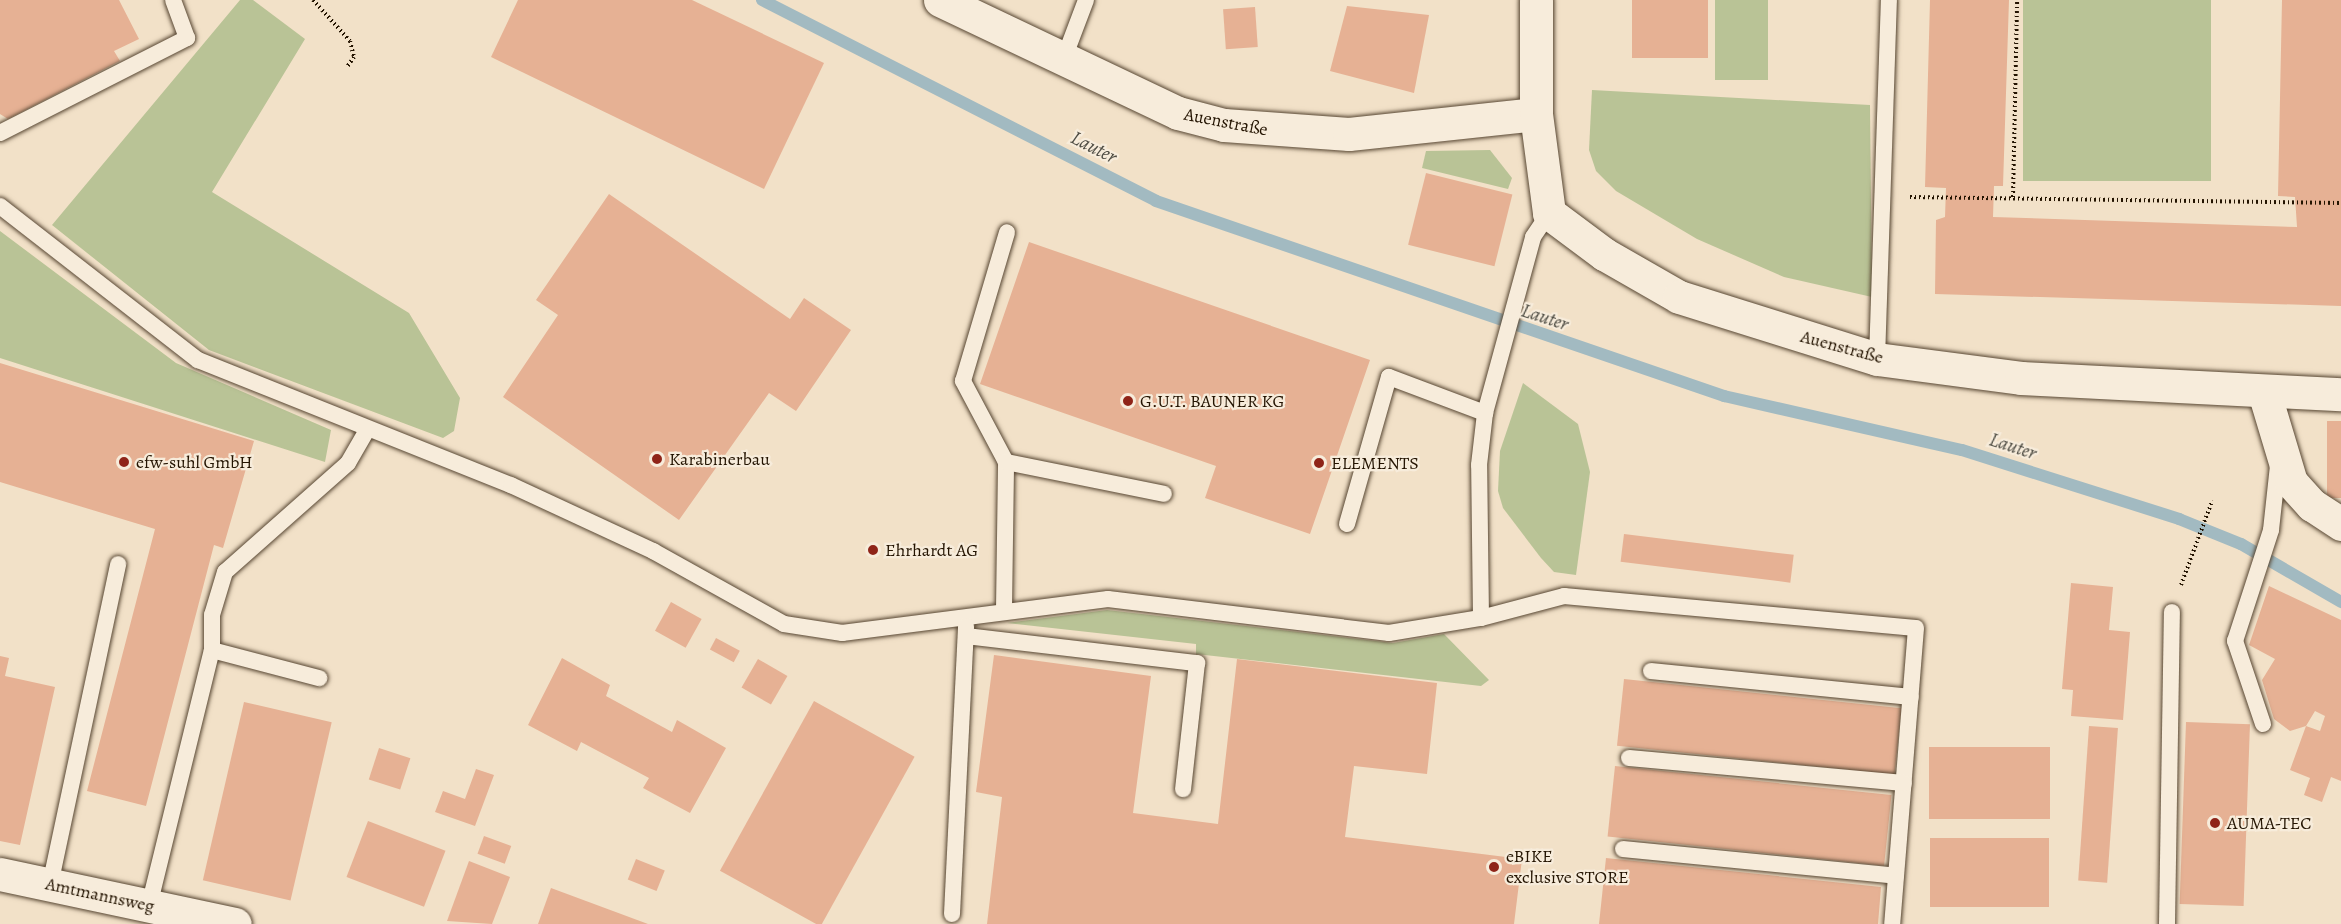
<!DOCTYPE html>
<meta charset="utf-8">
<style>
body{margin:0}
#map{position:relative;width:2341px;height:924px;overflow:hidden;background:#f2e1c8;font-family:Alegreya,serif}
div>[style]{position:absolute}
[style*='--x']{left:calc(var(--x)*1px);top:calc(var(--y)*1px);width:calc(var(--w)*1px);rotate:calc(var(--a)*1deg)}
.green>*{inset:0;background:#b9c396;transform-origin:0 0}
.stream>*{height:12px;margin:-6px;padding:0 6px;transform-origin:6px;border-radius:6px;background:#a2bac1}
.building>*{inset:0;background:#e6b194;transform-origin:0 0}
.path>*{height:4px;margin-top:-2px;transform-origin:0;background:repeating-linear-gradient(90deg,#231300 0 1.5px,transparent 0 4.5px)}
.roads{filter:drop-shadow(0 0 2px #574632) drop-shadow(0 0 2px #574632)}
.lane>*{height:16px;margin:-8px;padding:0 8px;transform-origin:8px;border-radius:8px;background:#f7ecdb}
.street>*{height:33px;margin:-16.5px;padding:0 16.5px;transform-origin:16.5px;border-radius:16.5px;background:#f7ecdb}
.dots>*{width:16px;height:16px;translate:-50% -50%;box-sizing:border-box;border:3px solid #f7ecdb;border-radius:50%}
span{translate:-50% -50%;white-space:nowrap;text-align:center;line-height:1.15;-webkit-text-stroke:4.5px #f7ecdb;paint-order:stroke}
.street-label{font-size:18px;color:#231300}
.poi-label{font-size:18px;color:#231300}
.left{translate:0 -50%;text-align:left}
.water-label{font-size:20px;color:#4f4d44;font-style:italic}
</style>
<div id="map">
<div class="green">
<div style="clip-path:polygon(240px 0,253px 0,305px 39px,212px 192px,409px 313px,460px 398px,454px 431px,443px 438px,209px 350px,52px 225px)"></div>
<div style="left:1715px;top:0;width:53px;height:80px"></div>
<div style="left:2023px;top:0;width:188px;height:181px"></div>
<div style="clip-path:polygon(1592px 90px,1870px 105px,1872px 297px,1784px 277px,1697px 239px,1616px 191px,1596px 171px,1589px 150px)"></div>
<div style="clip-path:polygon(1490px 150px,1512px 178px,1508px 189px,1422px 168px,1426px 151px)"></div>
<div style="clip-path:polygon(0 231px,176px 363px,331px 430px,325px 462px,0 358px)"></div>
<div style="clip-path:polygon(1523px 383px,1578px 424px,1590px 472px,1576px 575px,1554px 572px,1541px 558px,1503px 508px,1498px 491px,1500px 451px)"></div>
<div style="clip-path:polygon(1107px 610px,1393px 643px,1444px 634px,1489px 680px,1481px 686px,1196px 654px,1196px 644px,1007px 623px)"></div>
</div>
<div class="stream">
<div style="--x:762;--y:0;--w:442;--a:27"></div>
<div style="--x:1156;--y:201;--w:601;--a:18.95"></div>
<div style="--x:1724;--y:396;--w:244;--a:12.8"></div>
<div style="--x:1962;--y:450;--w:228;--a:17.6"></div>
<div style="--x:2179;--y:519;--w:67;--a:22"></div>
<div style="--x:2241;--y:544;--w:116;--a:30.1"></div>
</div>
<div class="building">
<div style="clip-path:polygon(0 0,119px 0,139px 39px,114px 51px,120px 61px,8px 119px,0 114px)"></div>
<div style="clip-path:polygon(518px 0,692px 0,824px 63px,764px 189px,491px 57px)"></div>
<div style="left:1632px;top:0;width:76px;height:58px"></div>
<div style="clip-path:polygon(1930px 0,2009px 0,2003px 186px,1994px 186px,1993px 217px,2297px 227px,2295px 197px,2278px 196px,2282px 0,2341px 0,2341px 306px,1935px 294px,1936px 220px,1945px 217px,1946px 188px,1925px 187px)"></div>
<div style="clip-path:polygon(1347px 6px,1429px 15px,1414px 93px,1330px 71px)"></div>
<div style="left:1255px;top:7px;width:40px;height:32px;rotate:86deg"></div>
<div style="left:1426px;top:173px;width:89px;height:74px;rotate:14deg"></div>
<div style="clip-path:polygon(609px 194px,790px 319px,804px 298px,851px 330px,796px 411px,769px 393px,679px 520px,503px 397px,558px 315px,536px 300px)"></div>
<div style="clip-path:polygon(1029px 242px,1370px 360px,1310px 534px,1205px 498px,1216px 466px,980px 384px)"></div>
<div style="clip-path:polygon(0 363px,254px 441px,223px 548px,214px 545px,146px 806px,87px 791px,155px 529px,0 482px)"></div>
<div style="left:2327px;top:421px;width:14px;height:77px"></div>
<div style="left:1624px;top:534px;width:171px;height:28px;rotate:7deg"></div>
<div style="clip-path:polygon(2071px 583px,2113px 587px,2109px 630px,2130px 632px,2123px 720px,2071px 716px,2073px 690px,2062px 689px)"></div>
<div style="clip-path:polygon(2269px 586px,2341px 620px,2341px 781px,2331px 777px,2322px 802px,2304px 795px,2310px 778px,2290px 770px,2306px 726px,2320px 731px,2325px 716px,2315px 711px,2306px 726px,2290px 731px,2274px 719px,2262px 680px,2275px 659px,2249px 645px)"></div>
<div style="left:671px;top:602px;width:35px;height:33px;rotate:29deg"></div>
<div style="left:716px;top:638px;width:27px;height:13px;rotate:28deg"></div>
<div style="clip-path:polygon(994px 655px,1151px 676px,1133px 813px,1218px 824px,1237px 659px,1437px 683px,1427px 774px,1354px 766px,1345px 837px,1522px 859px,1514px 924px,987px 924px,1002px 797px,976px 792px)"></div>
<div style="clip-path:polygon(0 656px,9px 658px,5px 676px,55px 687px,20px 845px,0 841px)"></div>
<div style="clip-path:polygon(562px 658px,610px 685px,606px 696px,672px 732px,677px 720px,726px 748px,690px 813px,643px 788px,649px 778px,581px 742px,577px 751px,528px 725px)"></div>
<div style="left:758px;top:659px;width:34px;height:33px;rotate:30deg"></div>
<div style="left:1624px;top:679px;width:279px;height:67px;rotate:6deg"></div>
<div style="left:814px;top:701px;width:115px;height:194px;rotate:29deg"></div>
<div style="left:244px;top:702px;width:90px;height:183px;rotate:13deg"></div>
<div style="left:2186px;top:722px;width:64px;height:182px;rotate:2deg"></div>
<div style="left:2089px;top:726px;width:29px;height:155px;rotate:4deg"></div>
<div style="left:2050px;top:747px;width:72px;height:121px;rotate:90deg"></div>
<div style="left:379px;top:748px;width:33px;height:33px;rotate:18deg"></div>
<div style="left:1615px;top:766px;width:278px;height:71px;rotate:6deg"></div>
<div style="clip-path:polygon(476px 769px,494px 775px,475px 826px,435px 812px,443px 791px,465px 799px)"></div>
<div style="left:368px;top:821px;width:83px;height:60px;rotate:21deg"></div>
<div style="left:484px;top:836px;width:29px;height:19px;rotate:20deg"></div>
<div style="left:1930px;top:838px;width:119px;height:69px"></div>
<div style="clip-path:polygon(1606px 858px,1881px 887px,1878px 924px,1599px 924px)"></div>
<div style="left:636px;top:859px;width:31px;height:22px;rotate:22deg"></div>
<div style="clip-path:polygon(469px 861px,510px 877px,492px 924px,447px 921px)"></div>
<div style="clip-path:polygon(551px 888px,648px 924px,538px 924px)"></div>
</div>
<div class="path">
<div style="--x:313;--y:0;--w:55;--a:47.9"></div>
<div style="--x:350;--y:41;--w:16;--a:76"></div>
<div style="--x:354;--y:57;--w:12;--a:125"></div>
<div style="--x:1910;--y:197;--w:431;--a:0.8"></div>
<div style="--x:2013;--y:197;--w:197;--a:-88.8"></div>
<div style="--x:2181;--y:585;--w:90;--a:-69.7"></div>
</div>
<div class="roads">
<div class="lane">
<div style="--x:1063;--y:61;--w:65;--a:-69.3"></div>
<div style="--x:0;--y:133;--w:210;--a:-26.9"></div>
<div style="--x:187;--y:38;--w:40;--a:-110.2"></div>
<div style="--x:0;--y:206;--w:251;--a:37.9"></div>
<div style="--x:198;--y:360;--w:337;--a:21.8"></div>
<div style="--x:511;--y:485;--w:157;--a:24.9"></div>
<div style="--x:653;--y:551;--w:150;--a:29.1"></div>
<div style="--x:784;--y:624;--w:59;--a:8.8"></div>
<div style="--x:842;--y:633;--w:268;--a:-7.3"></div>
<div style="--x:1108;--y:599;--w:283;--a:6.9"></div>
<div style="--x:1389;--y:633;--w:93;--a:-9.3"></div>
<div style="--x:1481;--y:618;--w:153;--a:-90.7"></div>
<div style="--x:1479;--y:465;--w:52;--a:-83.4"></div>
<div style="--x:1485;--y:413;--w:182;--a:-74.7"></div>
<div style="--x:1533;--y:237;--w:29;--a:-56"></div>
<div style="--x:1877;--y:359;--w:359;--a:-88.1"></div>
<div style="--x:1006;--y:462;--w:92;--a:-118"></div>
<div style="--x:963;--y:381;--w:155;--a:-73.5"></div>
<div style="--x:1347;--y:524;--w:153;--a:-74.1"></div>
<div style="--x:1389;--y:377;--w:103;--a:20.6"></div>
<div style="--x:1004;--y:610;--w:148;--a:-89.2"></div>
<div style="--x:1006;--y:462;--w:161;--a:11.4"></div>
<div style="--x:1481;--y:618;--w:86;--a:-14.8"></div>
<div style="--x:1564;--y:596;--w:353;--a:5.2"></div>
<div style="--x:1916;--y:628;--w:297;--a:94.6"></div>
<div style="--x:966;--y:636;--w:233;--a:6.7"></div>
<div style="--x:1197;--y:663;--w:127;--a:96.3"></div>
<div style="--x:212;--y:650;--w:111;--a:14.7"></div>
<div style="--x:1651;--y:671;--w:261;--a:5.7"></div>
<div style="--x:2263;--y:724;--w:88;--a:-108.6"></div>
<div style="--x:2235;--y:641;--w:117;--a:-72"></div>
<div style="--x:2271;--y:530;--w:64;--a:-83.8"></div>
<div style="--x:1629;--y:758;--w:276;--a:5.2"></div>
<div style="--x:1623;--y:849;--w:274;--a:5.6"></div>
<div style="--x:50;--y:885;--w:328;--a:-78"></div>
<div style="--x:149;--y:906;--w:264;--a:-76.2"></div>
<div style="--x:212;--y:650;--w:35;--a:-90"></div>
<div style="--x:212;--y:615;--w:45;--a:-73.2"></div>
<div style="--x:225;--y:572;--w:164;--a:-41.5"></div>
<div style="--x:348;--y:463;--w:39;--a:-60"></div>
<div style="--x:952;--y:914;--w:288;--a:-87.2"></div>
<div style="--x:2167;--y:924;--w:312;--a:-89.1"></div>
</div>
<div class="street">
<div style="--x:940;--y:0;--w:263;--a:25.4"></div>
<div style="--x:1178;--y:113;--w:48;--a:14.6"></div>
<div style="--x:1224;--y:125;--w:125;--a:4.1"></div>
<div style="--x:1349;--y:134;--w:188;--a:-6.1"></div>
<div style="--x:1536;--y:0;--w:114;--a:90"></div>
<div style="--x:1536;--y:114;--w:100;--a:82.5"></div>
<div style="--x:1549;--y:213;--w:69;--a:36.7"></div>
<div style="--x:1604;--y:254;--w:86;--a:29.8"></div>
<div style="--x:1679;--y:297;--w:207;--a:17.4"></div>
<div style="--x:1877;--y:359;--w:145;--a:7.5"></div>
<div style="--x:2021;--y:378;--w:320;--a:2.9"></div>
<div style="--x:2264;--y:392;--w:94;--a:73.3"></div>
<div style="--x:2291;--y:482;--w:31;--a:48"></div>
<div style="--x:2312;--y:505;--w:35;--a:33"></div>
<div style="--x:0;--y:874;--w:240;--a:12"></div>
</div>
</div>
<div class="dots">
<div style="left:1128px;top:401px;background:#8f2418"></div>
<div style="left:657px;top:459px;background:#8f2418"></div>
<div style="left:124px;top:462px;background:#8f2418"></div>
<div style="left:1319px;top:463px;background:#8f2418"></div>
<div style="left:873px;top:550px;background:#8f2418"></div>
<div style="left:2215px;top:823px;background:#8f2418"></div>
<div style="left:1494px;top:867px;background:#8f2418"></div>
</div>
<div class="street-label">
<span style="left:1226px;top:122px;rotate:11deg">Auenstraße</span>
<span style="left:1842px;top:347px;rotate:15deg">Auenstraße</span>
<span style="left:100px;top:895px;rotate:12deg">Amtmannsweg</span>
</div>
<div class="poi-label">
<span class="left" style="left:1140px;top:401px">G.U.T. BAUNER KG</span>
<span class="left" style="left:669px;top:459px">Karabinerbau</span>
<span class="left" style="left:136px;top:462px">efw-suhl GmbH</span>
<span class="left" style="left:1331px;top:463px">ELEMENTS</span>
<span class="left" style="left:885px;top:550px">Ehrhardt AG</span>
<span class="left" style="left:2227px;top:823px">AUMA-TEC</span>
<span class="left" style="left:1506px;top:867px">eBIKE<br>exclusive STORE</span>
</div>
<div class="water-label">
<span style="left:1094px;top:147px;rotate:27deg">Lauter</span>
<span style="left:1545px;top:317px;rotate:18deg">Lauter</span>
<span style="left:2013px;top:446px;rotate:18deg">Lauter</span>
</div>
</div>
